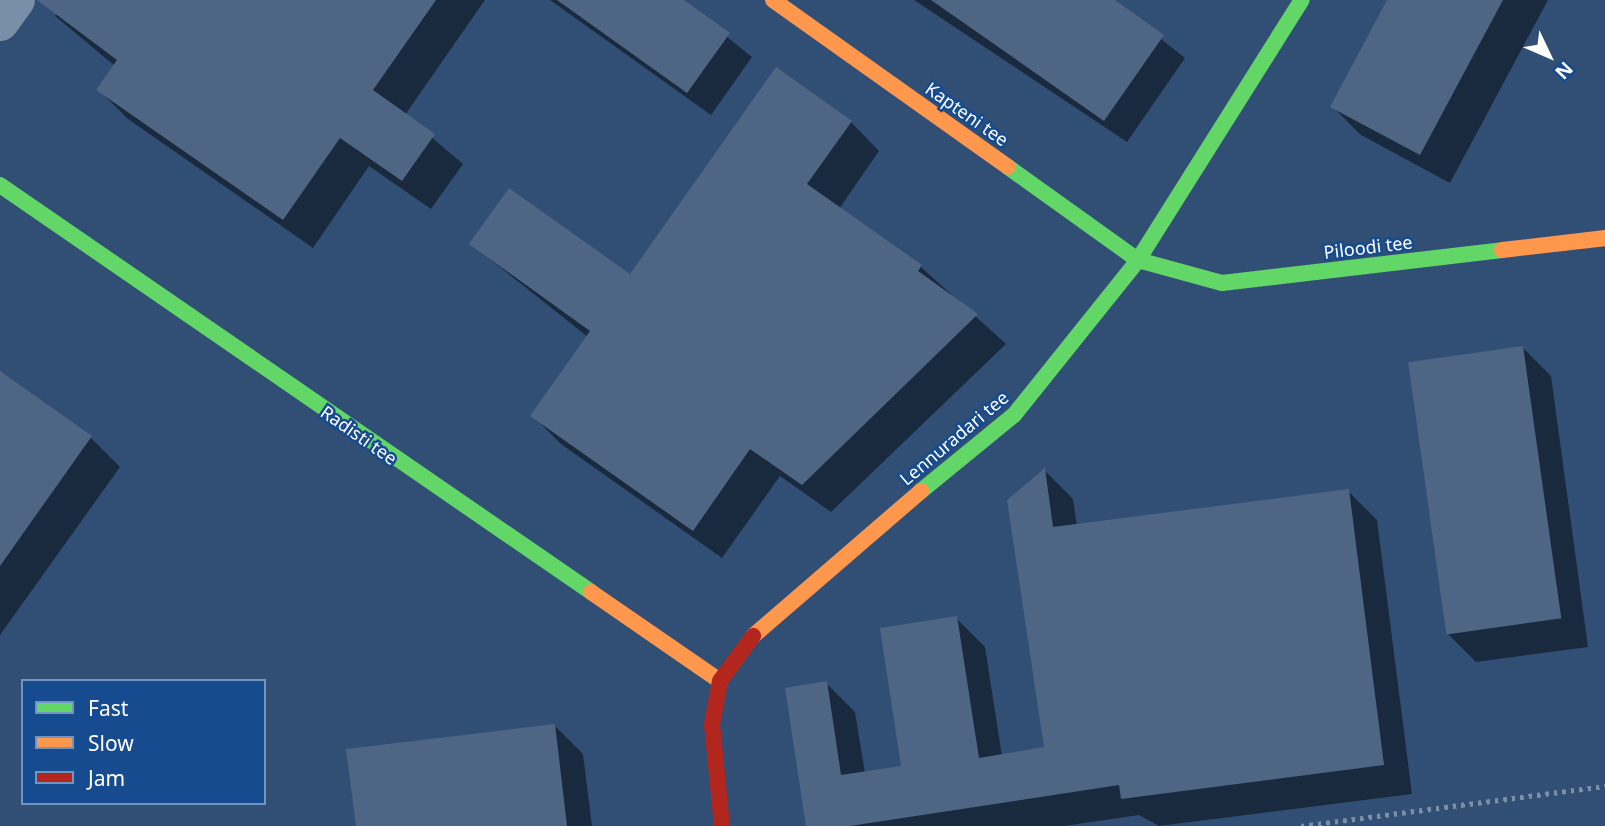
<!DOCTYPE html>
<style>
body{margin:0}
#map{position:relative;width:1605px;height:826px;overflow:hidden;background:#314f74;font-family:"Noto Sans",sans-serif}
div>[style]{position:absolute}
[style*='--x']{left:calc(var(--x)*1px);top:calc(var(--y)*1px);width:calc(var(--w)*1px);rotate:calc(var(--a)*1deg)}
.shadow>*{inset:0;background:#0007}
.building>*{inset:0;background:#4e6683;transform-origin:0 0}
.path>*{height:4.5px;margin-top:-2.25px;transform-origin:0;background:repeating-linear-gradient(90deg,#788fa7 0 3.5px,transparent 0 8.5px)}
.street>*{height:38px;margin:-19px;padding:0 19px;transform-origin:19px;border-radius:19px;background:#788fa7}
.fast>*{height:16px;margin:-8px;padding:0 8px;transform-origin:8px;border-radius:8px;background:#63d668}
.slow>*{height:16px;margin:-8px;padding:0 8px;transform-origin:8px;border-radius:8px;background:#ff974d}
.jam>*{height:16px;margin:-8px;padding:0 8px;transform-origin:8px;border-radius:8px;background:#b3261e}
span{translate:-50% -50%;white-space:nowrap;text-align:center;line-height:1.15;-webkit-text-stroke:5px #164c8f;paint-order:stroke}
.street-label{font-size:18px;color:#fff}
.legend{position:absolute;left:21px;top:679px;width:245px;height:126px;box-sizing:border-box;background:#164c8f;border:2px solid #7394bc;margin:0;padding:9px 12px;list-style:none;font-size:21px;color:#fff}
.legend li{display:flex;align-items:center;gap:14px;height:35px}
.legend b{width:35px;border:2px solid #7394bc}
.north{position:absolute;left:1514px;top:21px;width:70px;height:70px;-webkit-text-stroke:5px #164c8f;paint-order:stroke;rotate:134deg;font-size:19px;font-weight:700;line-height:28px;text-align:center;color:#fff}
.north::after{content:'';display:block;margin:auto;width:24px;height:32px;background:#fff;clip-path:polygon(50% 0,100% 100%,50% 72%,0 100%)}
</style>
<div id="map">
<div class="shadow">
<div style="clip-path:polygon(65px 0,485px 0,405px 115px,463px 164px,431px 209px,369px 166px,313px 248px,128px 119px,99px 90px,115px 66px,55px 16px)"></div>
<div style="clip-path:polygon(550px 0,681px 0,752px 57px,711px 115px)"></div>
<div style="clip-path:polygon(914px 0,1112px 0,1185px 58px,1127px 142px)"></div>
<div style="clip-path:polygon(1389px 0,1548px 0,1450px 183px,1361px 135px,1332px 106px)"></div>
<div style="clip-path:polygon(851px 122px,879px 151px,839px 209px,921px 267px,1006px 344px,831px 512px,780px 476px,722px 558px,561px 444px,533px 416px,588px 337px,471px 244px,631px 277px)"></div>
<div style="clip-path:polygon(1522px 347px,1551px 376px,1588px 647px,1476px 662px,1447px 633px)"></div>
<div style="clip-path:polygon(0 373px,91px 438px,120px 467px,0 635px)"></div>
<div style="clip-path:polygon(1045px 471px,1073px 499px,1077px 526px,1348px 491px,1377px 520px,1412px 794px,1159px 826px,1139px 815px,1064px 826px,808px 826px,826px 683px,855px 712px,865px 773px,903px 767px,956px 618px,985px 647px,1002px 756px,1046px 749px)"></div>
<div style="clip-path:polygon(554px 725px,583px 754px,592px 826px,357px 826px)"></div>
</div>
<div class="building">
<div style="clip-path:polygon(37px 0,436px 0,373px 90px,435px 134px,402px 181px,340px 138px,283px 220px,96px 90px,117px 60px)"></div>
<div style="clip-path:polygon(557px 0,684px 0,730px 33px,687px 93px)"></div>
<div style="clip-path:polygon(931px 0,1115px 0,1164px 35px,1104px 121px)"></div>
<div style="clip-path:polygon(1387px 0,1503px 0,1420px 155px,1330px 107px)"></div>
<div style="clip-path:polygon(776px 67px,852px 121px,807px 184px,922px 265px,918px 271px,978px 314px,802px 485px,750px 449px,693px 531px,530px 416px,590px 331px,469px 244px,509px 188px,630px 274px)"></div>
<div style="left:1523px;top:346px;width:275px;height:116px;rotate:82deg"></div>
<div style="clip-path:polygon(0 371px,92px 436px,0 566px)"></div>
<div style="clip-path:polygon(1045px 468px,1053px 527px,1349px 489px,1384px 765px,1121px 799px,1119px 785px,850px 826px,806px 826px,785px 688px,827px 681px,841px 775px,901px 766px,880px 628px,957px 616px,979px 758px,1044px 747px,1007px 500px)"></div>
<div style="clip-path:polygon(555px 724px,567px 826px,356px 826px,346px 749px)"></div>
</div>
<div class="path">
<div style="--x:1301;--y:826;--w:307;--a:-7.5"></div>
</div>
<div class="street">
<div style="--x:0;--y:22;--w:27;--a:-54"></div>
</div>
<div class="fast">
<div style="--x:1008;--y:167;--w:160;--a:35.6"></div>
<div style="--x:1138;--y:260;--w:87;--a:15.3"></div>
<div style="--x:1222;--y:283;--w:282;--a:-6.7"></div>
<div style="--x:0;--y:185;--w:718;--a:34.55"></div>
<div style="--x:921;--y:491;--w:120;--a:-39.3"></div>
<div style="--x:1014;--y:415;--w:198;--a:-51.3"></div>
<div style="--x:1138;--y:260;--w:307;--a:-57.8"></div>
</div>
<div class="slow">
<div style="--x:773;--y:0;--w:288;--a:35.4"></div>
<div style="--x:1502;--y:250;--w:104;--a:-6.6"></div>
<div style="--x:591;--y:592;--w:157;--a:34.6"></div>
<div style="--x:753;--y:636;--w:222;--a:-40.8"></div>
</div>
<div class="jam">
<div style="--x:722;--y:826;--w:102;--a:-95.6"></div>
<div style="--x:712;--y:724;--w:44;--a:-79.5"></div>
<div style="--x:720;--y:681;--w:56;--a:-53.7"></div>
</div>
<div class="street-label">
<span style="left:967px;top:114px;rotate:35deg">Kapteni tee</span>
<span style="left:1368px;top:247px;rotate:-7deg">Piloodi tee</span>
<span style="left:359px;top:435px;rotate:35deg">Radisti tee</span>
<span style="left:954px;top:438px;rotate:-40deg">Lennuradari tee</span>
</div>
<ul class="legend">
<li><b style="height:9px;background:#63d668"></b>Fast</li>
<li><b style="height:9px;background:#ff974d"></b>Slow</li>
<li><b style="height:9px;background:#b3261e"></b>Jam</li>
</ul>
<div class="north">N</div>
</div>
